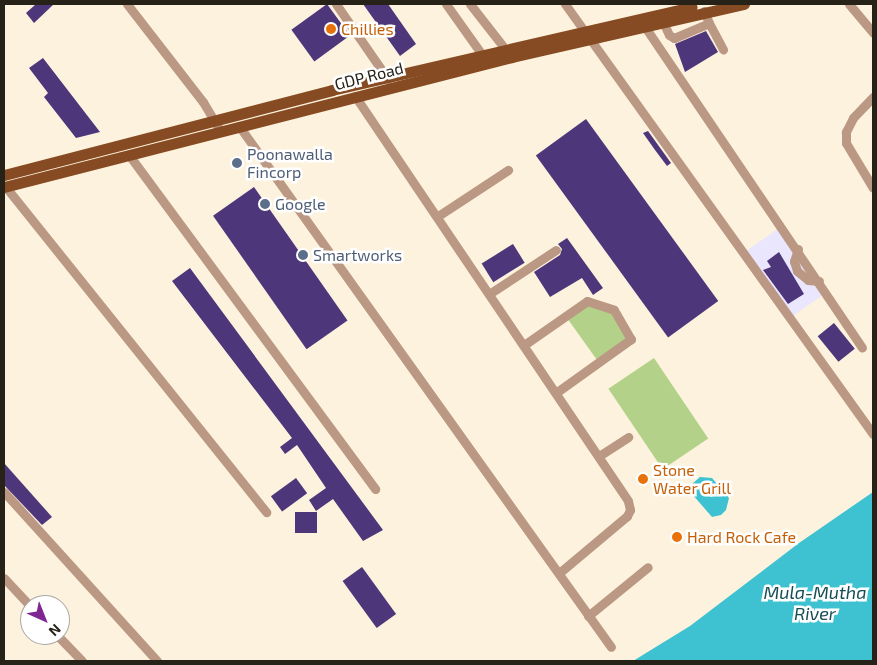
<!DOCTYPE html>
<style>
body{margin:0}
#map{position:relative;width:877px;height:665px;overflow:hidden;background:#fdf2dd;font-family:"Exo 2",sans-serif}
div>[style]{position:absolute}
[style*='--x']{left:calc(var(--x)*1px);top:calc(var(--y)*1px);width:calc(var(--w)*1px);rotate:calc(var(--a)*1deg)}
.commercial>*{inset:0;background:#e9e6fd;transform-origin:0 0}
.green>*{inset:0;background:#b3d189;transform-origin:0 0}
.water>*{inset:0;background:#3ec2d2}
.building>*{inset:0;background:#4e367b;transform-origin:0 0}
.minor>*{height:9px;margin:-4.5px;padding:0 4.5px;transform-origin:4.5px;border-radius:4.5px;background:#bb9883}
.major>*{height:11px;margin:-5.5px;padding:0 5.5px;transform-origin:5.5px;border-radius:5.5px;background:#864b23}
.dots>*{width:14px;height:14px;translate:-50% -50%;box-sizing:border-box;border:2px solid #fff;border-radius:50%}
span{translate:-50% -50%;white-space:nowrap;text-align:center;line-height:1.15;-webkit-text-stroke:5px #fff;paint-order:stroke}
.food-label{font-size:16px;color:#c56008}
.left{translate:0 -50%;text-align:left}
.street-label{font-size:16px;color:#272218}
.service-label{font-size:16px;color:#4e5e75}
.water-label{font-size:18px;color:#174e55;font-style:italic}
.frame{position:absolute;inset:0;border:5px solid #272218;pointer-events:none}
.north{position:absolute;left:20px;top:595px;width:50px;height:50px;box-sizing:border-box;background:#fff;border:1px solid #a9a7a3;border-radius:50%;rotate:136deg;font-size:14px;font-weight:700;line-height:20px;text-align:center;color:#272218}
.north::after{content:'';display:block;margin:auto;width:18px;height:22px;background:#802693;clip-path:polygon(50% 0,100% 100%,50% 72%,0 100%)}
</style>
<div id="map">
<div class="commercial">
<div style="left:779px;top:228px;width:80px;height:47px;rotate:55deg"></div>
</div>
<div class="green">
<div style="clip-path:polygon(587px 305px,612px 311px,630px 337px,597px 360px,567px 318px)"></div>
<div style="left:654px;top:358px;width:97px;height:55px;rotate:56deg"></div>
</div>
<div class="water">
<div style="clip-path:polygon(700px 477px,712px 478px,729px 498px,726px 510px,721px 515px,712px 517px,692px 494px,692px 484px)"></div>
<div style="clip-path:polygon(873px 492px,873px 661px,633px 661px,690px 626px,799px 543px)"></div>
</div>
<div class="building">
<div style="clip-path:polygon(36px 4px,54px 4px,34px 23px,26px 13px)"></div>
<div style="left:327px;top:4px;width:39px;height:44px;rotate:54deg"></div>
<div style="clip-path:polygon(363px 4px,388px 4px,416px 44px,400px 56px)"></div>
<div style="clip-path:polygon(706px 31px,718px 52px,685px 72px,675px 44px)"></div>
<div style="clip-path:polygon(43px 58px,100px 132px,76px 138px,44px 97px,48px 93px,29px 68px)"></div>
<div style="left:586px;top:119px;width:225px;height:62px;rotate:54deg"></div>
<div style="clip-path:polygon(648px 131px,671px 163px,667px 166px,655px 150px,643px 133px)"></div>
<div style="left:254px;top:187px;width:163px;height:50px;rotate:55deg"></div>
<div style="clip-path:polygon(567px 238px,603px 288px,593px 295px,582px 278px,550px 297px,534px 272px,560px 255px,562px 249px,558px 244px)"></div>
<div style="left:513px;top:244px;width:22px;height:37px;rotate:58deg"></div>
<div style="clip-path:polygon(779px 252px,804px 294px,788px 304px,763px 270px,771px 267px,767px 261px)"></div>
<div style="clip-path:polygon(190px 268px,383px 530px,363px 541px,333px 499px,316px 511px,309px 500px,326px 488px,297px 445px,285px 454px,280px 447px,292px 438px,172px 281px)"></div>
<div style="left:834px;top:323px;width:33px;height:21px;rotate:51deg"></div>
<div style="clip-path:polygon(4px 463px,52px 517px,42px 525px,4px 485px)"></div>
<div style="left:296px;top:478px;width:19px;height:31px;rotate:54deg"></div>
<div style="left:317px;top:512px;width:21px;height:22px;rotate:90deg"></div>
<div style="left:362px;top:567px;width:58px;height:24px;rotate:54deg"></div>
</div>
<div class="minor">
<div style="--x:127;--y:4;--w:124;--a:52.2"></div>
<div style="--x:203;--y:102;--w:35;--a:59"></div>
<div style="--x:336;--y:4;--w:91;--a:55.3"></div>
<div style="--x:446;--y:4;--w:64;--a:54.6"></div>
<div style="--x:470;--y:4;--w:58;--a:52"></div>
<div style="--x:565;--y:4;--w:529;--a:54.39"></div>
<div style="--x:849;--y:4;--w:38;--a:50"></div>
<div style="--x:663;--y:22;--w:14;--a:65"></div>
<div style="--x:669;--y:35;--w:6;--a:31"></div>
<div style="--x:674;--y:38;--w:38;--a:-23"></div>
<div style="--x:709;--y:23;--w:13;--a:-113"></div>
<div style="--x:709;--y:23;--w:30;--a:62"></div>
<div style="--x:645;--y:27;--w:387;--a:55.9"></div>
<div style="--x:355;--y:96;--w:488;--a:56"></div>
<div style="--x:628;--y:501;--w:9;--a:77"></div>
<div style="--x:630;--y:510;--w:7;--a:117"></div>
<div style="--x:627;--y:516;--w:89;--a:140"></div>
<div style="--x:873;--y:97;--w:29;--a:134"></div>
<div style="--x:853;--y:118;--w:16;--a:117"></div>
<div style="--x:846;--y:132;--w:11;--a:90"></div>
<div style="--x:846;--y:143;--w:52;--a:59"></div>
<div style="--x:239;--y:126;--w:640;--a:54.47"></div>
<div style="--x:129;--y:155;--w:415;--a:53.6"></div>
<div style="--x:5;--y:186;--w:418;--a:51.3"></div>
<div style="--x:438;--y:216;--w:84;--a:-33.3"></div>
<div style="--x:798;--y:249;--w:13;--a:108"></div>
<div style="--x:794;--y:261;--w:10;--a:73"></div>
<div style="--x:797;--y:271;--w:14;--a:39"></div>
<div style="--x:808;--y:280;--w:11;--a:5"></div>
<div style="--x:489;--y:294;--w:80;--a:-33.3"></div>
<div style="--x:524;--y:345;--w:77;--a:-34.9"></div>
<div style="--x:587;--y:301;--w:28;--a:18"></div>
<div style="--x:614;--y:310;--w:34;--a:60"></div>
<div style="--x:631;--y:339;--w:91;--a:144.4"></div>
<div style="--x:599;--y:456;--w:35;--a:-33"></div>
<div style="--x:4;--y:492;--w:228;--a:47.8"></div>
<div style="--x:4;--y:578;--w:38;--a:47"></div>
<div style="--x:588;--y:616;--w:77;--a:-39.2"></div>
<div style="--x:57;--y:635;--w:36;--a:46"></div>
</div>
<div class="major">
<div style="--x:4;--y:175;--w:339;--a:-14.5"></div>
<div style="--x:332;--y:90;--w:369;--a:-13"></div>
<div style="--x:4;--y:187;--w:524;--a:-14.35"></div>
<div style="--x:512;--y:57;--w:238;--a:-12.9"></div>
</div>
<div class="dots">
<div style="left:331px;top:29px;background:#e8710a"></div>
<div style="left:237px;top:163px;background:#5c6f8a"></div>
<div style="left:265px;top:204px;background:#5c6f8a"></div>
<div style="left:303px;top:255px;background:#5c6f8a"></div>
<div style="left:643px;top:479px;background:#e8710a"></div>
<div style="left:677px;top:537px;background:#e8710a"></div>
</div>
<div class="food-label">
<span class="left" style="left:341px;top:29px">Chillies</span>
<span class="left" style="left:653px;top:479px">Stone<br>Water Grill</span>
<span class="left" style="left:687px;top:537px">Hard Rock Cafe</span>
</div>
<div class="street-label">
<span style="left:369px;top:76px;rotate:-14deg">GDP Road</span>
</div>
<div class="service-label">
<span class="left" style="left:247px;top:163px">Poonawalla<br>Fincorp</span>
<span class="left" style="left:275px;top:204px">Google</span>
<span class="left" style="left:313px;top:255px">Smartworks</span>
</div>
<div class="water-label">
<span style="left:815px;top:603px">Mula-Mutha<br>River</span>
</div>
<div class="frame"></div>
<div class="north">N</div>
</div>
